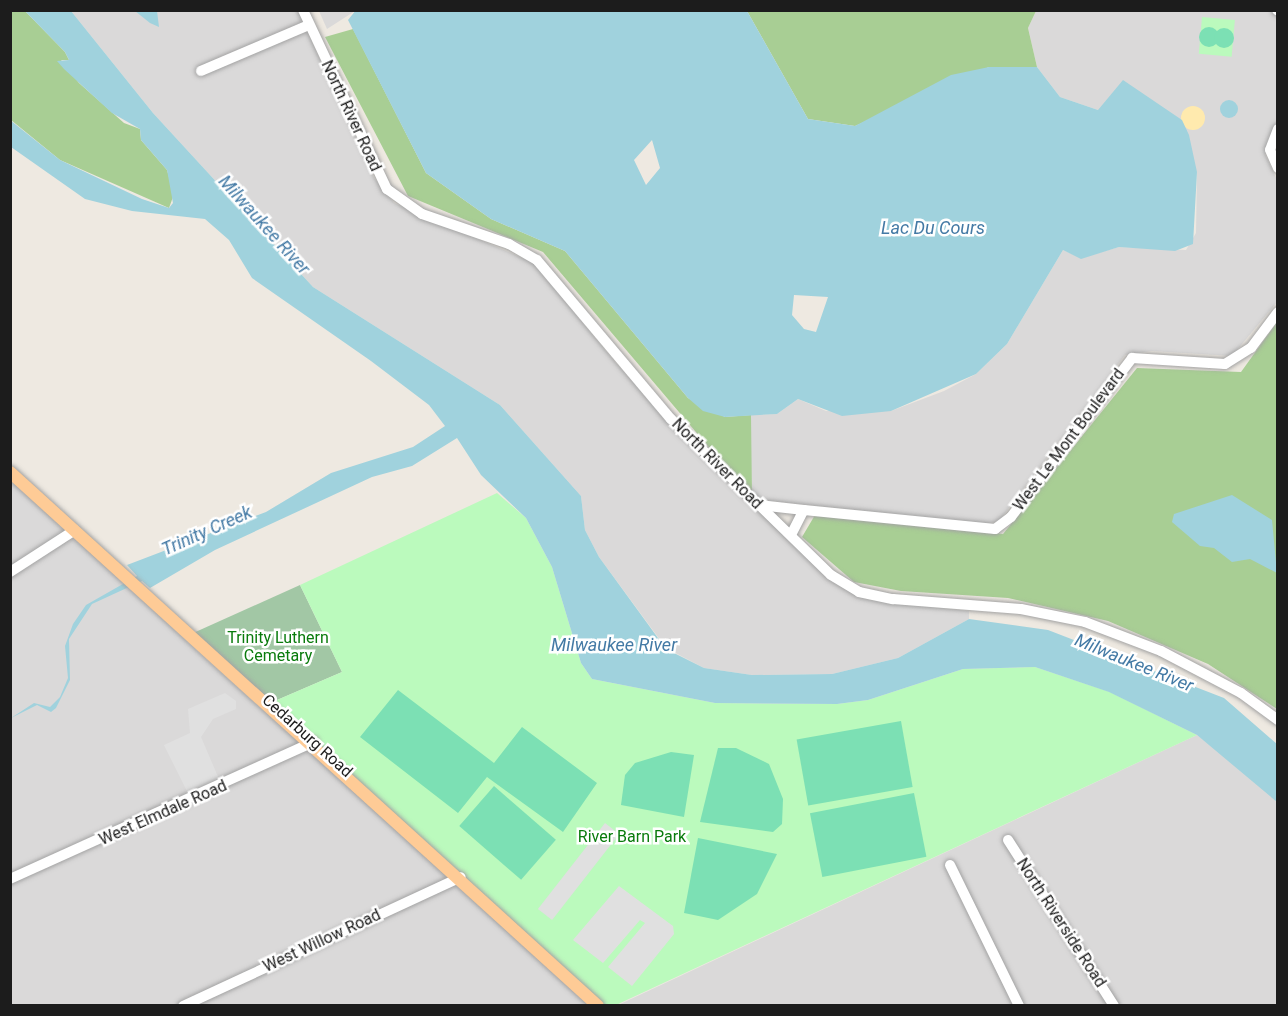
<!DOCTYPE html>
<style>
body{margin:0}
#map{position:relative;width:1288px;height:1016px;overflow:hidden;background:#eee9e1;font-family:Roboto,sans-serif}
div>[style]{position:absolute}
[style*='--x']{left:calc(var(--x)*1px);top:calc(var(--y)*1px);width:calc(var(--w)*1px);rotate:calc(var(--a)*1deg)}
.residential>*{inset:0;background:#dad9d9}
.forest>*{inset:0;background:#a8ce94}
.sand>*{inset:0;background:#ffeaae}
.round{border-radius:50%}
.cemetery>*{inset:0;background:#a2c7a5}
.park>*{inset:0;background:#bbfabd;transform-origin:0 0}
.pitch>*{inset:0;background:#7ce0b4;transform-origin:0 0}
.parking>*{inset:0;background:#e0e0e0;transform-origin:0 0}
.water>*{inset:0;background:#a0d2dd}
.roads{filter:drop-shadow(0 0 2px #a3a3a3) drop-shadow(0 0 2px #a3a3a3)}
.minor>*{height:10px;margin:-5px;padding:0 5px;transform-origin:5px;border-radius:5px;background:#fff}
.major>*{height:12px;margin:-6px;padding:0 6px;transform-origin:6px;border-radius:6px;background:#fecb96}
span{translate:-50% -50%;white-space:nowrap;text-align:center;line-height:1.15;-webkit-text-stroke:5px #fff;paint-order:stroke}
.street-label{font-size:16px;color:#1c1c1c}
.park-label{font-size:16px;color:#097b0c}
.water-label{font-size:18px;color:#447aa5;font-style:italic}
.frame{position:absolute;inset:0;border:12px solid #1c1c1c;pointer-events:none}
</style>
<div id="map">
<div class="residential">
<div style="clip-path:polygon(71px 11px,298px 11px,374px 178px,394px 203px,534px 263px,614px 361px,711px 466px,838px 585px,869px 600px,969px 611px,969px 619px,898px 658px,832px 674px,752px 675px,704px 668px,666px 648px,599px 557px,585px 530px,581px 496px,500px 405px,313px 287px,153px 113px)"></div>
<div style="clip-path:polygon(319px 11px,355px 11px,327px 29px)"></div>
<div style="clip-path:polygon(1036px 11px,1277px 11px,1277px 145px,1265px 154px,1277px 180px,1277px 302px,1232px 356px,1152px 351px,1125px 355px,999px 521px,984px 524px,762px 500px,750px 494px,751px 415px,777px 414px,798px 399px,826px 411px,891px 411px,944px 391px,976px 374px,1007px 344px,1063px 250px,1081px 258px,1119px 247px,1186px 250px,1196px 233px,1197px 172px,1098px 110px,1060px 97px,1037px 67px,1028px 28px)"></div>
<div style="clip-path:polygon(10px 477px,196px 650px,591px 1005px,11px 1005px)"></div>
<div style="clip-path:polygon(1197px 735px,1270px 791px,1277px 803px,1277px 1005px,616px 1006px)"></div>
</div>
<div class="forest">
<div style="clip-path:polygon(10px 11px,25px 11px,65px 52px,69px 60px,61px 60px,79px 83px,124px 123px,140px 129px,141px 140px,167px 170px,174px 194px,169px 208px,60px 160px,11px 120px)"></div>
<div style="clip-path:polygon(747px 11px,1036px 11px,1028px 28px,1037px 67px,989px 67px,855px 126px,808px 119px)"></div>
<div style="clip-path:polygon(353px 29px,426px 173px,491px 219px,565px 251px,688px 398px,725px 417px,751px 415px,752px 498px,543px 252px,408px 196px,325px 37px)"></div>
<div style="clip-path:polygon(1277px 322px,1277px 709px,1208px 664px,1108px 621px,1008px 598px,901px 591px,854px 582px,802px 537px,815px 515px,1003px 534px,1137px 368px,1241px 372px)"></div>
</div>
<div class="sand">
<div class="round" style="left:1181px;top:106px;width:24px;height:24px"></div>
</div>
<div class="cemetery">
<div style="clip-path:polygon(300px 585px,342px 672px,270px 703px,191px 634px)"></div>
</div>
<div class="park">
<div style="left:1202px;top:17px;width:33px;height:37px;rotate:5deg"></div>
<div style="clip-path:polygon(497px 493px,526px 518px,552px 567px,581px 663px,592px 679px,715px 703px,837px 704px,868px 700px,963px 669px,1035px 667px,1110px 692px,1197px 735px,616px 1005px,598px 1006px,270px 703px,342px 672px,300px 585px)"></div>
</div>
<div class="pitch">
<div class="round" style="left:1199px;top:27px;width:20px;height:20px"></div>
<div class="round" style="left:1214px;top:28px;width:20px;height:20px"></div>
<div style="clip-path:polygon(398px 690px,494px 763px,522px 727px,597px 783px,563px 832px,487px 777px,458px 813px,360px 737px)"></div>
<div style="left:901px;top:721px;width:67px;height:106px;rotate:80deg"></div>
<div style="clip-path:polygon(718px 748px,736px 748px,769px 764px,783px 799px,782px 824px,773px 832px,700px 822px)"></div>
<div style="clip-path:polygon(671px 752px,694px 755px,684px 817px,621px 805px,625px 775px,635px 763px)"></div>
<div style="left:494px;top:786px;width:82px;height:53px;rotate:41deg"></div>
<div style="left:914px;top:793px;width:65px;height:106px;rotate:79deg"></div>
<div style="clip-path:polygon(698px 838px,777px 854px,757px 894px,718px 920px,684px 913px)"></div>
</div>
<div class="parking">
<div style="clip-path:polygon(225px 693px,236px 701px,236px 709px,213px 719px,201px 737px,219px 779px,188px 793px,164px 745px,190px 733px,188px 709px)"></div>
<div style="left:605px;top:823px;width:18px;height:109px;rotate:38deg"></div>
<div style="clip-path:polygon(619px 886px,673px 926px,674px 934px,632px 986px,608px 967px,645px 923px,640px 920px,603px 963px,573px 940px)"></div>
</div>
<div class="water">
<div style="clip-path:polygon(evenodd,356px 10px,747px 11px,808px 119px,855px 126px,951px 75px,989px 67px,1037px 67px,1060px 97px,1098px 110px,1123px 80px,1182px 120px,1189px 135px,1197px 172px,1193px 244px,1175px 251px,1119px 247px,1081px 259px,1063px 250px,1007px 344px,976px 374px,891px 411px,842px 416px,798px 399px,777px 414px,725px 417px,703px 411px,688px 398px,565px 251px,491px 219px,426px 173px,348px 20px,356px 10px,652px 140px,660px 168px,646px 185px,634px 160px,652px 140px,356px 10px,794px 295px,828px 297px,816px 332px,804px 329px,792px 315px,794px 295px)"></div>
<div style="clip-path:polygon(25px 11px,71px 11px,153px 113px,313px 287px,500px 405px,581px 496px,585px 530px,599px 557px,666px 649px,704px 668px,752px 675px,832px 674px,898px 658px,969px 619px,1048px 630px,1224px 698px,1277px 744px,1277px 802px,1197px 735px,1109px 692px,1035px 667px,963px 669px,868px 700px,837px 704px,715px 703px,592px 679px,581px 663px,552px 567px,526px 518px,481px 475px,457px 438px,412px 466px,372px 477px,215px 550px,150px 588px,142px 581px,92px 604px,69px 639px,70px 680px,56px 708px,51px 712px,37px 705px,11px 718px,34px 703px,50px 707px,60px 697px,68px 678px,65px 646px,73px 624px,86px 605px,137px 576px,127px 565px,266px 512px,331px 473px,413px 447px,445px 426px,429px 405px,371px 361px,252px 278px,229px 240px,205px 219px,132px 211px,85px 199px,11px 147px,10px 120px,60px 160px,142px 199px,169px 208px,173px 203px,167px 170px,141px 140px,140px 129px,112px 113px,64px 69px,57px 61px,69px 60px,65px 52px)"></div>
<div style="clip-path:polygon(135px 11px,157px 11px,159px 27px,150px 23px)"></div>
<div class="round" style="left:1220px;top:100px;width:18px;height:18px"></div>
<div style="clip-path:polygon(1232px 495px,1272px 520px,1277px 573px,1250px 559px,1232px 562px,1214px 548px,1200px 546px,1172px 522px,1174px 514px)"></div>
</div>
<div class="roads">
<div class="minor">
<div style="--x:303;--y:10;--w:198;--a:64.9"></div>
<div style="--x:387;--y:189;--w:43;--a:35.5"></div>
<div style="--x:422;--y:214;--w:92;--a:19"></div>
<div style="--x:509;--y:244;--w:32;--a:30"></div>
<div style="--x:537;--y:260;--w:208;--a:49.9"></div>
<div style="--x:671;--y:419;--w:223;--a:44.3"></div>
<div style="--x:831;--y:575;--w:33;--a:31"></div>
<div style="--x:859;--y:592;--w:35;--a:12"></div>
<div style="--x:893;--y:599;--w:128;--a:4.5"></div>
<div style="--x:1021;--y:609;--w:65;--a:11.5"></div>
<div style="--x:1085;--y:622;--w:81;--a:20.9"></div>
<div style="--x:1161;--y:651;--w:90;--a:27.7"></div>
<div style="--x:1241;--y:693;--w:46;--a:36.1"></div>
<div style="--x:1277;--y:10;--w:1;--a:45"></div>
<div style="--x:201;--y:71;--w:117;--a:-23.1"></div>
<div style="--x:1278;--y:129;--w:22;--a:111"></div>
<div style="--x:1270;--y:150;--w:20;--a:66"></div>
<div style="--x:759;--y:505;--w:45;--a:6.3"></div>
<div style="--x:791;--y:535;--w:28;--a:-63"></div>
<div style="--x:804;--y:510;--w:192;--a:5.7"></div>
<div style="--x:995;--y:529;--w:20;--a:-37"></div>
<div style="--x:1011;--y:517;--w:200;--a:-52.7"></div>
<div style="--x:1132;--y:358;--w:93;--a:3.7"></div>
<div style="--x:1225;--y:364;--w:31;--a:-32"></div>
<div style="--x:1251;--y:348;--w:45;--a:-53.1"></div>
<div style="--x:10;--y:572;--w:77;--a:-32.9"></div>
<div style="--x:1008;--y:840;--w:197;--a:57.4"></div>
<div style="--x:950;--y:865;--w:157;--a:63.9"></div>
<div style="--x:10;--y:879;--w:333;--a:-24.3"></div>
<div style="--x:183;--y:1006;--w:306;--a:-24.9"></div>
</div>
<div class="major">
<div style="--x:10;--y:472;--w:794;--a:42.24"></div>
</div>
</div>
<div class="street-label">
<span style="left:351px;top:116px;rotate:65deg">North River Road</span>
<span style="left:1069px;top:440px;rotate:-53deg">West Le Mont Boulevard</span>
<span style="left:717px;top:464px;rotate:45deg">North River Road</span>
<span style="left:307px;top:736px;rotate:42deg">Cedarburg Road</span>
<span style="left:163px;top:813px;rotate:-24deg">West Elmdale Road</span>
<span style="left:1061px;top:923px;rotate:57deg">North Riverside Road</span>
<span style="left:322px;top:941px;rotate:-25deg">West Willow Road</span>
</div>
<div class="park-label">
<span style="left:278px;top:647px">Trinity Luthern<br>Cemetary</span>
<span style="left:632px;top:837px">River Barn Park</span>
</div>
<div class="water-label">
<span style="left:264px;top:225px;rotate:48deg">Milwaukee River</span>
<span style="left:933px;top:228px">Lac Du Cours</span>
<span style="left:207px;top:531px;rotate:-24deg">Trinity Creek</span>
<span style="left:614px;top:645px">Milwaukee River</span>
<span style="left:1134px;top:663px;rotate:22deg">Milwaukee River</span>
</div>
<div class="frame"></div>
</div>
